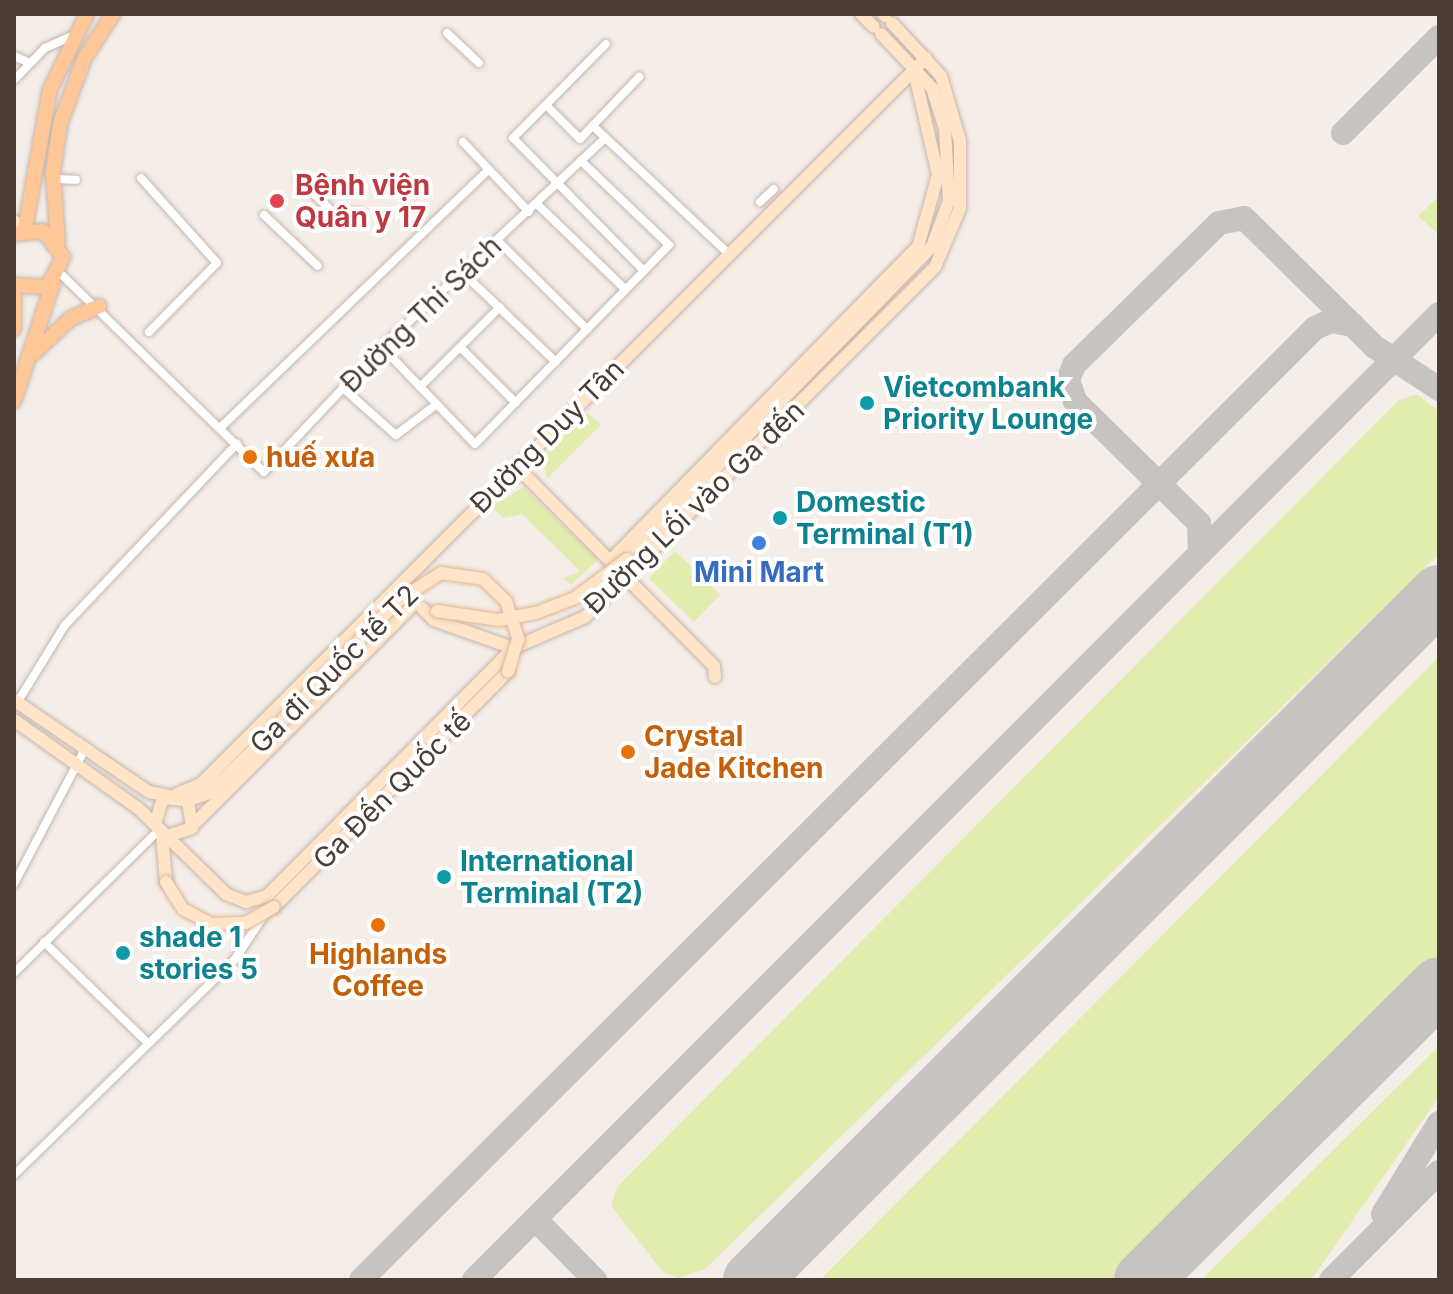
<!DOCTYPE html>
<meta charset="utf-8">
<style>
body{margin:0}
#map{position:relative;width:1453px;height:1294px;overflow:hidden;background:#f5eee8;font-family:Inter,sans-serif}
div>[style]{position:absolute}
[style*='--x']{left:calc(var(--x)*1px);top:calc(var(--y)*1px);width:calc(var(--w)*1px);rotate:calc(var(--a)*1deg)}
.green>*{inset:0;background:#e1edae;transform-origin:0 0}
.taxiway>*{height:24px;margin:-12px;padding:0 12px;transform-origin:12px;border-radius:12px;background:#c6c3c0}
.runway>*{height:58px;margin:-29px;padding:0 29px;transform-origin:29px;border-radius:29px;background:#c6c3c0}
.roads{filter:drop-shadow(0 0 2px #c5b6ad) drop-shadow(0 0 2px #c5b6ad)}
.street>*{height:8px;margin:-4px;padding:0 4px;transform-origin:4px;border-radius:4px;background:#fff}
.secondary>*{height:12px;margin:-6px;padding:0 6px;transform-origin:6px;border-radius:6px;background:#ffe4c8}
.primary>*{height:14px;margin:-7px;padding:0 7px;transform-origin:7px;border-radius:7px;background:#ffc797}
.bridges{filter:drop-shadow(0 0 2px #dcb796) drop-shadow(0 0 2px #dcb796)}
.secondary-bridge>*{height:12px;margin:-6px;padding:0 6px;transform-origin:6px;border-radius:6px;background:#ffe4c8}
.dots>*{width:22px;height:22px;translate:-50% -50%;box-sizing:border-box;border:4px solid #fff;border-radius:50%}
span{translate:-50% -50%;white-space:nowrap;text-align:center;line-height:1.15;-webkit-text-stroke:8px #fff;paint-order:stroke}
.health-label{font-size:28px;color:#be3a42;font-weight:700}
.left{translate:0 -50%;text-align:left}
.street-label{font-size:28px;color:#4a3d36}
.culture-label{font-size:28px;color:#0d838f;font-weight:700}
.food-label{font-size:28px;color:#c56008;font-weight:700}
.shop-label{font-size:28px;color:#366cbe;font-weight:700}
.frame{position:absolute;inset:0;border:16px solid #4a3d36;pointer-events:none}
</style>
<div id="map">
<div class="green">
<div style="clip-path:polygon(1439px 196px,1439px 235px,1418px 216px)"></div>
<div style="clip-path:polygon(1416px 394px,1439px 411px,1439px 554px,705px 1269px,678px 1278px,663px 1272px,611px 1206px,617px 1187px,1399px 400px)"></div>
<div style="clip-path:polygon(588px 413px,601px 425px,547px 479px,542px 458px)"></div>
<div style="clip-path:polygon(523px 487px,598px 560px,571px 585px,563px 578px,580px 571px,522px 514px,503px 518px,492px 507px)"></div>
<div style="left:675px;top:551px;width:63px;height:38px;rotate:44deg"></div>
<div style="clip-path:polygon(1439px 657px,1439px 961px,1120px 1280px,820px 1280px)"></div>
<div style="clip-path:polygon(1439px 1046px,1439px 1097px,1311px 1280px,1201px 1280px)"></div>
</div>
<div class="taxiway">
<div style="--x:1343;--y:133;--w:136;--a:-45"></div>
<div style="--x:1200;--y:553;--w:30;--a:-92"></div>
<div style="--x:1199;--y:523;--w:174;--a:-135.5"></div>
<div style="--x:1075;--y:401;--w:22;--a:-108"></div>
<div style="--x:1068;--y:380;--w:16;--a:-68"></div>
<div style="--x:1074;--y:365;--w:203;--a:-44.4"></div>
<div style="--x:1219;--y:223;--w:25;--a:-11"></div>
<div style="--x:1244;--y:218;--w:184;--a:44.6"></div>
<div style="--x:1375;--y:347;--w:77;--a:33.3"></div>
<div style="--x:1383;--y:1214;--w:107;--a:-58.4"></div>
<div style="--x:535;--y:1219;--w:86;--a:45.5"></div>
<div style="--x:361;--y:1280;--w:1348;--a:-44.94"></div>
<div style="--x:1315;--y:328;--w:17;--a:-24"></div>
<div style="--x:1331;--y:321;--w:22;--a:10"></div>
<div style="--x:474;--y:1280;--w:1365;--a:-45.03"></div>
<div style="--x:1331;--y:1280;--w:153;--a:-45"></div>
</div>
<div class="runway">
<div style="--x:752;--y:1280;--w:971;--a:-44.96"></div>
<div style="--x:1143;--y:1280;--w:417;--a:-44.8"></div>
</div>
<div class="roads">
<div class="street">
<div style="--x:447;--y:33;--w:44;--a:43.2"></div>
<div style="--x:606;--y:44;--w:132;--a:134.7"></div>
<div style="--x:513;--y:138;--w:185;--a:45.4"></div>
<div style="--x:14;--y:56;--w:17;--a:24"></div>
<div style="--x:14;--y:80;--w:45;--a:-45.9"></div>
<div style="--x:45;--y:48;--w:32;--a:-24"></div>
<div style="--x:546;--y:105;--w:48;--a:45"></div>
<div style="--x:580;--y:139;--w:86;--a:-46.4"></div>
<div style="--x:593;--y:126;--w:188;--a:43.3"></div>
<div style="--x:463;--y:142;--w:96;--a:46.7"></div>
<div style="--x:141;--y:178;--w:114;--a:48.2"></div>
<div style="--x:217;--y:263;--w:97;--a:134.6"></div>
<div style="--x:53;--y:179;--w:23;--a:2"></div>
<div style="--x:299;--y:180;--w:51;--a:43.4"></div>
<div style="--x:336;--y:215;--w:23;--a:-5"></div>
<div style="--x:760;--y:202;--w:19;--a:-43"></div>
<div style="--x:537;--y:204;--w:122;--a:44"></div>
<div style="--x:264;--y:215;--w:74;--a:43.4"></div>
<div style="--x:497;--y:240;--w:127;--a:44.7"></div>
<div style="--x:462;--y:272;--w:130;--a:43.8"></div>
<div style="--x:60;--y:273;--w:285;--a:44.3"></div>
<div style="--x:264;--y:472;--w:172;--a:-46.7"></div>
<div style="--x:382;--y:347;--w:306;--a:-43.1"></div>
<div style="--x:382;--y:347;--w:134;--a:46.2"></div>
<div style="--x:475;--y:444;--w:278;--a:-45.7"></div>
<div style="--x:669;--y:245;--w:122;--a:-136.3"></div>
<div style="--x:460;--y:347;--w:79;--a:45"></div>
<div style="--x:420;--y:387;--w:113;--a:-45"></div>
<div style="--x:343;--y:388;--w:71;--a:41.6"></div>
<div style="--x:396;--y:435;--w:51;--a:-37.1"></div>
<div style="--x:220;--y:428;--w:372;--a:-43.9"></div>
<div style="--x:17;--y:703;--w:92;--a:-58.4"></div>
<div style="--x:65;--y:625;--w:250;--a:-46.5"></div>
<div style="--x:14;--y:884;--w:153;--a:-62.3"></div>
<div style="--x:44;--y:942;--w:145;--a:44.2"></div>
<div style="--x:14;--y:973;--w:204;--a:-44.6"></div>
<div style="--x:14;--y:1175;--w:309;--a:-44.3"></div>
<div style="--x:235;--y:959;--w:54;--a:-56.3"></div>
</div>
<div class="secondary">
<div style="--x:861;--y:14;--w:18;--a:45"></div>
<div style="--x:883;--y:14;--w:3;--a:45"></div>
<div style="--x:14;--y:221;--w:14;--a:36"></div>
<div style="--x:516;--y:466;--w:281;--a:45.3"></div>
<div style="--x:714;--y:666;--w:11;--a:85"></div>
<div style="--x:627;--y:559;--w:437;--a:-45.7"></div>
<div style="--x:932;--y:246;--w:48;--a:-69.3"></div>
<div style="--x:949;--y:201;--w:72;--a:-93.2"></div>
<div style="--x:945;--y:129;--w:43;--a:-107.6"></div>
<div style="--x:932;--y:88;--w:74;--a:-133.4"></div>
<div style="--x:611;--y:560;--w:438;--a:-45.6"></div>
<div style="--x:918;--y:247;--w:75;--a:-74.5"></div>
<div style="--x:938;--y:175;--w:107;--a:-103"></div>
<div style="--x:422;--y:608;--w:17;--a:45"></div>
<div style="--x:434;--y:620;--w:84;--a:19.5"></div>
<div style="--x:14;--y:700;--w:163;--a:34.3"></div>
<div style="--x:149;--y:792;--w:20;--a:11"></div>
<div style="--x:14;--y:720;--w:152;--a:35.4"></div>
<div style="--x:138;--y:808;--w:123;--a:44.3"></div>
<div style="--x:226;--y:894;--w:22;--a:22"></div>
<div style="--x:246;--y:902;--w:22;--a:-16"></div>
<div style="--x:267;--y:896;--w:349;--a:-45.2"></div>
<div style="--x:513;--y:648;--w:78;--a:-23.3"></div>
<div style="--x:585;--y:617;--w:495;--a:-45"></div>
<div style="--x:935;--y:267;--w:64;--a:-67"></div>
<div style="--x:960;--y:208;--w:67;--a:-90"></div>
<div style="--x:960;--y:141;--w:68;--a:-106.3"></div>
<div style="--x:941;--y:76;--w:72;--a:-132.8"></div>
<div style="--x:175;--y:795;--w:28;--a:-23"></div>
<div style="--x:201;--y:784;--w:1026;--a:-45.04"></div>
<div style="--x:188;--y:800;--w:22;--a:-18"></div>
<div style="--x:209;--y:793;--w:87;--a:-44.5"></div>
<div style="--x:195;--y:823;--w:308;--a:-45"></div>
<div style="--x:155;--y:824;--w:27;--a:-73"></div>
<div style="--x:163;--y:798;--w:25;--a:5"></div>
<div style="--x:188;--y:800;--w:28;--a:82"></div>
<div style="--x:192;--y:828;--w:26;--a:162"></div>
<div style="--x:162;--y:833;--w:49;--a:85.3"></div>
<div style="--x:274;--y:907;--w:332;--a:-45.2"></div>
</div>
<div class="primary">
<div style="--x:25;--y:229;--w:142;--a:-79.9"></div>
<div style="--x:50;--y:89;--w:84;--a:-63.7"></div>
<div style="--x:14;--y:234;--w:29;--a:-6"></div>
<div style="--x:43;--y:231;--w:33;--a:52"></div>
<div style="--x:63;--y:257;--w:34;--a:117"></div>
<div style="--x:48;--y:287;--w:34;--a:-177"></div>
<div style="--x:58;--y:242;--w:70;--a:-94.1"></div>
<div style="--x:53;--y:172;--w:49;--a:-81.7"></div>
<div style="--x:60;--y:124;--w:69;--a:-69.7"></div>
<div style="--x:84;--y:59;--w:54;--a:-57.2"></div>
<div style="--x:14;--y:329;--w:44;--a:-90"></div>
<div style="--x:34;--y:353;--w:50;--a:-43.4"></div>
<div style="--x:70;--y:319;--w:32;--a:-24"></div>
<div style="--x:14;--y:401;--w:124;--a:-71.7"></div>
</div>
</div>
<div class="bridges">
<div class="secondary-bridge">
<div style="--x:437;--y:611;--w:63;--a:8.3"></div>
<div style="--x:499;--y:620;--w:38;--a:-11"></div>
<div style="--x:536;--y:613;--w:42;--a:-21"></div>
<div style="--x:575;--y:598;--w:65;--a:-36.9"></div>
<div style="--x:271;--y:732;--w:184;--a:-45.9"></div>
<div style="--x:399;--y:600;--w:50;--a:-32.7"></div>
<div style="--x:441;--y:573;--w:42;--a:8.1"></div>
<div style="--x:483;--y:579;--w:32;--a:44"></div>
<div style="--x:506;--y:601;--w:40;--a:72"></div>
<div style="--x:518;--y:639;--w:34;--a:107"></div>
<div style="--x:166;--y:882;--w:32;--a:58"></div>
<div style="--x:183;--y:909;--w:32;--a:28"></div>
<div style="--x:211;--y:924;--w:35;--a:-2"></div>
<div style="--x:246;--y:923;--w:32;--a:-30"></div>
</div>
</div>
<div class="dots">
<div style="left:277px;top:201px;background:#e0444e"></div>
<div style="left:867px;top:403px;background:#0f9aa8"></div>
<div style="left:250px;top:457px;background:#e8710a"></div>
<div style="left:780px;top:518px;background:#0f9aa8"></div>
<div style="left:759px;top:543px;background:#3f7fe0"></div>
<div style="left:628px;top:752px;background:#e8710a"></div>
<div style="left:444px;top:877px;background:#0f9aa8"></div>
<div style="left:378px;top:925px;background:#e8710a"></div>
<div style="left:123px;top:953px;background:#0f9aa8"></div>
</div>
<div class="health-label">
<span class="left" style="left:295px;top:201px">Bệnh viện<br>Quân y 17</span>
</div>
<div class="street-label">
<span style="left:421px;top:314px;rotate:-44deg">Đường Thi Sách</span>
<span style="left:547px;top:436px;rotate:-45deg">Đường Duy Tân</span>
<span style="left:694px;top:507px;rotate:-44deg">Đường Lối vào Ga đến</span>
<span style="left:334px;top:669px;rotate:-45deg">Ga đi Quốc tế T2</span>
<span style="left:392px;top:790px;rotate:-45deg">Ga Đến Quốc tế</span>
</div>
<div class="culture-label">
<span class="left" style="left:883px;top:403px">Vietcombank<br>Priority Lounge</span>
<span class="left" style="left:796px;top:518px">Domestic<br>Terminal (T1)</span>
<span class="left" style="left:460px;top:877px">International<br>Terminal (T2)</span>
<span class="left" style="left:139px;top:953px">shade 1<br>stories 5</span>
</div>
<div class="food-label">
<span class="left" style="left:266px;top:457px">huế xưa</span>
<span class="left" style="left:644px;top:752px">Crystal<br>Jade Kitchen</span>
<span style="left:378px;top:970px">Highlands<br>Coffee</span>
</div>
<div class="shop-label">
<span style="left:759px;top:572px">Mini Mart</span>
</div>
<div class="frame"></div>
</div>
